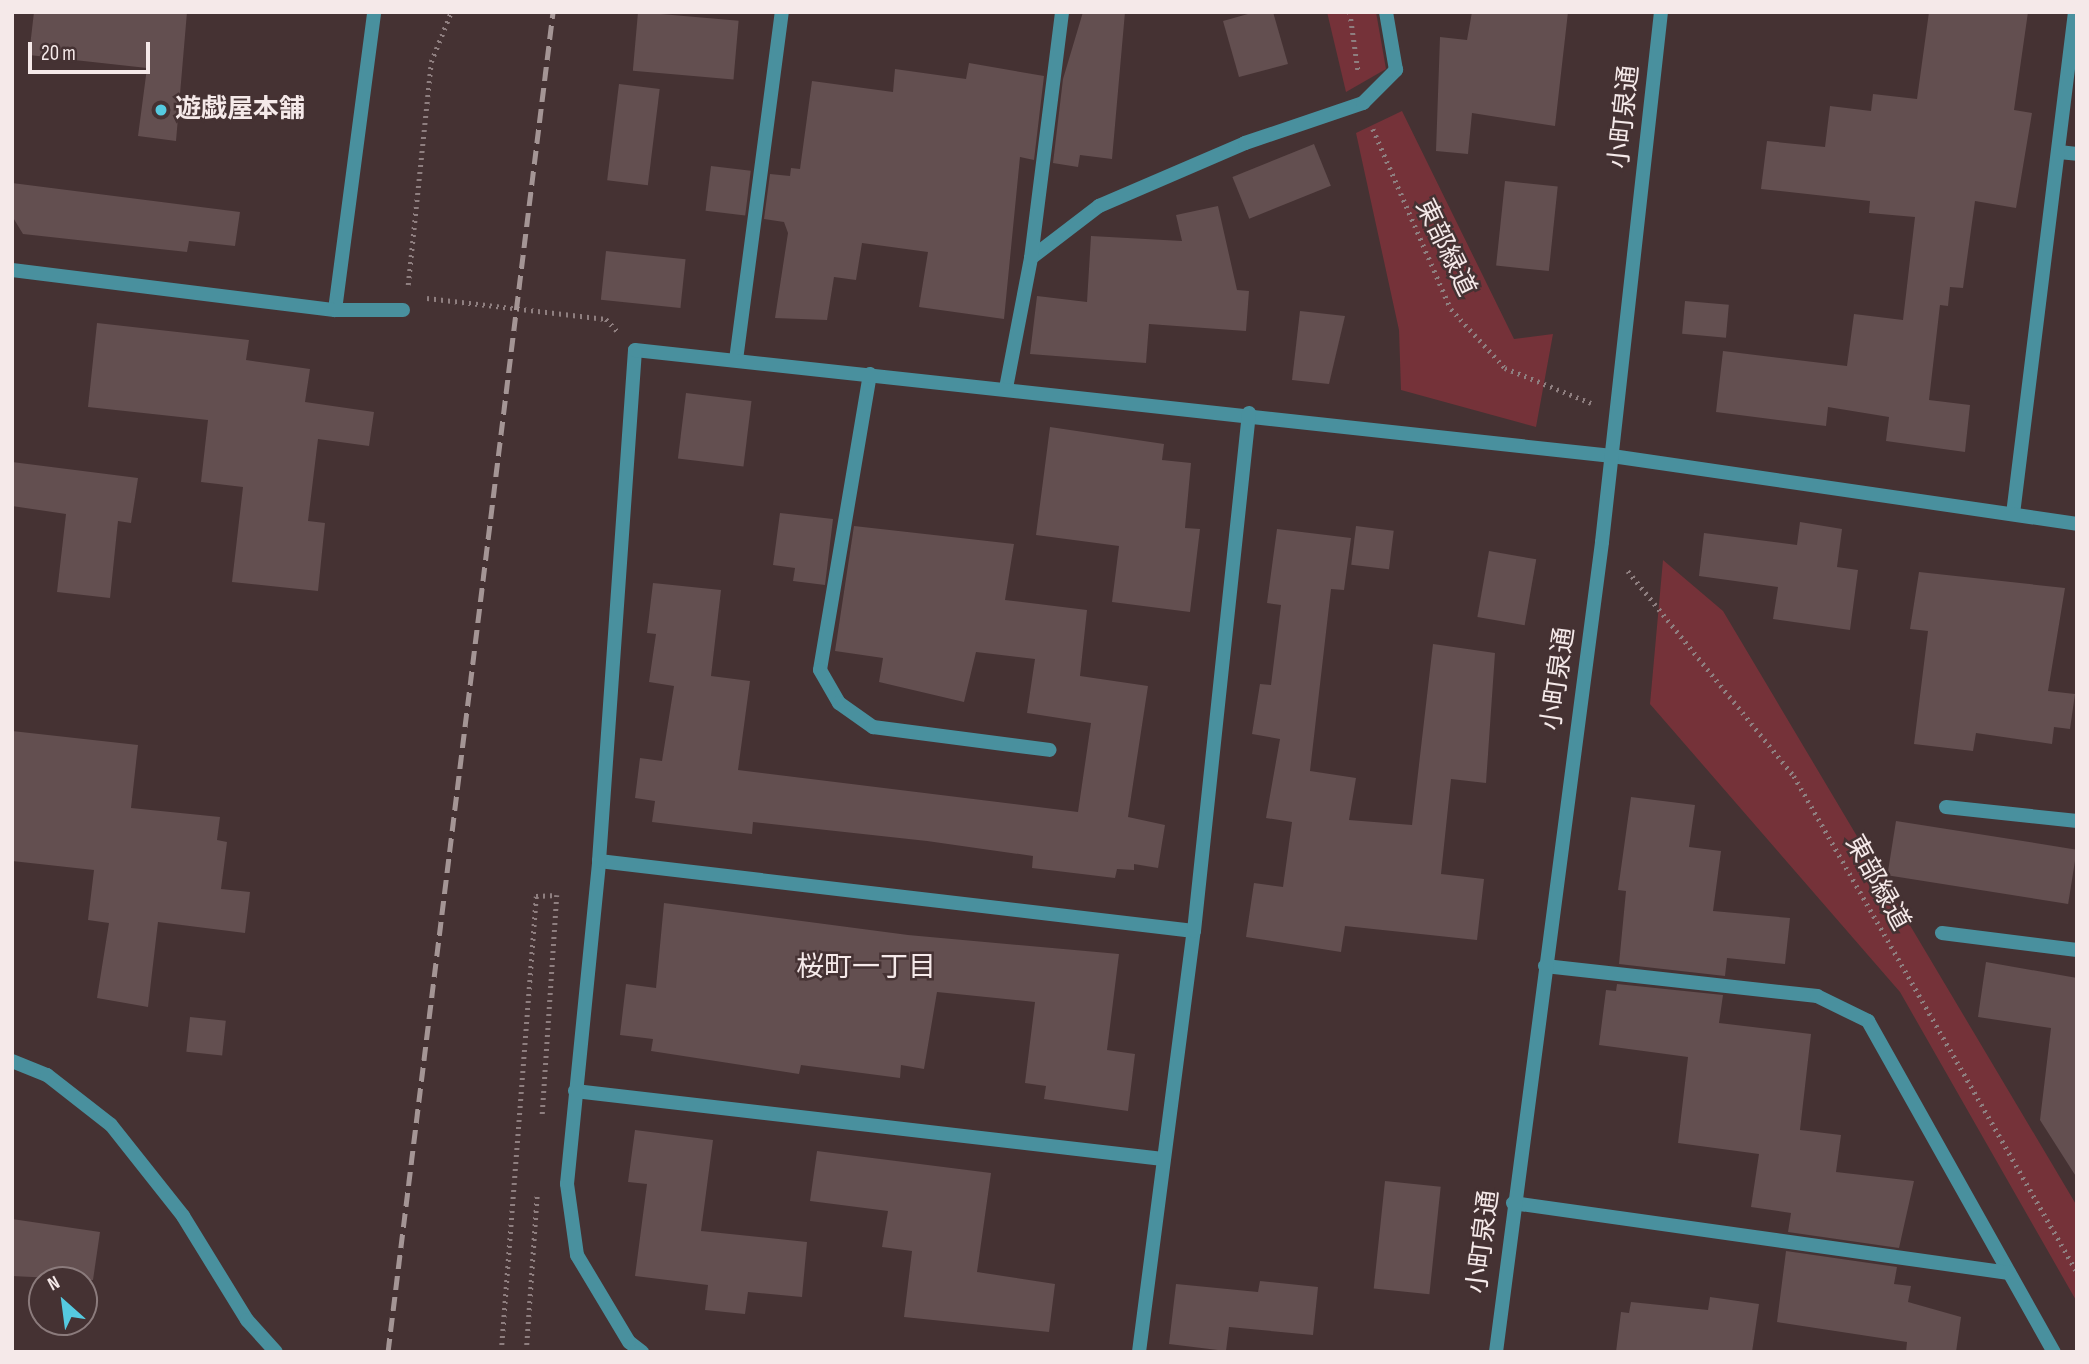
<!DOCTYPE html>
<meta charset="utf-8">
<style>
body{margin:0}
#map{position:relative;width:2089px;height:1364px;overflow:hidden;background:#453233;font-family:"Sofia Sans Condensed","Noto Sans JP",sans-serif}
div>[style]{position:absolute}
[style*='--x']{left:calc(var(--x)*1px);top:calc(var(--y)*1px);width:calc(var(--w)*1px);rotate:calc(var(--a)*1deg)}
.green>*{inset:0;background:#753239}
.building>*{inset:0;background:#634f50;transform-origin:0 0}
.path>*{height:4.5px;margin-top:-2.25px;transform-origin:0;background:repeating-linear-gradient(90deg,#8f7f80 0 2px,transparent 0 7px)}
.service>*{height:14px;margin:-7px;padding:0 7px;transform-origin:7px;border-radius:7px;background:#49909e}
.minor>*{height:14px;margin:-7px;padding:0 7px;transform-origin:7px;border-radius:7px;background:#49909e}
.tertiary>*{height:14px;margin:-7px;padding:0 7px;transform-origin:7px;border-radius:7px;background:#49909e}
.rail>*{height:5px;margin-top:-2.5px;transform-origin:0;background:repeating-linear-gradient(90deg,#a49595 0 14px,transparent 0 21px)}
.dots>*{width:19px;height:19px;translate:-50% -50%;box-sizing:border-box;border:4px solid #453233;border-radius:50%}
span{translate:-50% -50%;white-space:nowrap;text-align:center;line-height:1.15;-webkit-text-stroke:5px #453233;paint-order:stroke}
.poi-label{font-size:26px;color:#f5e9e9;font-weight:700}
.left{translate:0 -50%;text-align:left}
.street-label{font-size:26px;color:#f5e9e9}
.neighbourhood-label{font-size:28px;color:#f5e9e9}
.frame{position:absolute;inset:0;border:14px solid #f5e9e9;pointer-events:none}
.north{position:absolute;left:28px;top:1266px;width:70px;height:70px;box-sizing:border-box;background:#453233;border:2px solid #8b7b7c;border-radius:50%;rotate:332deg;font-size:19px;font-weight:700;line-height:28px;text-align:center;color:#f5e9e9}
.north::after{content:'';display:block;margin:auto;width:24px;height:32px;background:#55cae0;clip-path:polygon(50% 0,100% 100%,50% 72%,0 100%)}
.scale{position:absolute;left:28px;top:42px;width:122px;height:32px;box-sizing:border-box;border:4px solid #f5e9e9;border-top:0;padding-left:9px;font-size:21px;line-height:24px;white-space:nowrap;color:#f5e9e9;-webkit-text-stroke:5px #453233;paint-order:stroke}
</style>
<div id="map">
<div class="green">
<div style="clip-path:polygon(1327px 12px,1376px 12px,1386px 69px,1346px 92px)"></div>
<div style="clip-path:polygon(1402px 111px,1514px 339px,1553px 334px,1536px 427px,1401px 390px,1399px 330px,1356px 133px)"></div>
<div style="clip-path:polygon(1663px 560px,1723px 611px,2077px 1206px,2077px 1302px,1900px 992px,1650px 704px)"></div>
</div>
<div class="building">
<div style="clip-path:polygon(34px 12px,187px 12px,176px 141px,138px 136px,147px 68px,29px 55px)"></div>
<div style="left:638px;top:12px;width:101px;height:59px;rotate:5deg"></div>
<div style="clip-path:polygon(1083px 12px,1125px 12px,1112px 159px,1080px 155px,1078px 167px,1053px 163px,1063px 79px)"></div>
<div style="clip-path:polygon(1255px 12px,1273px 12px,1288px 64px,1239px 77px,1223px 21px)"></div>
<div style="clip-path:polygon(1472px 12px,1568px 12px,1555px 126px,1472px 113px,1468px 154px,1436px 151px,1440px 37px,1467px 40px)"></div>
<div style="clip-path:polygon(1929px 12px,2028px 12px,2014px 110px,2032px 113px,2016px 208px,1975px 201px,1963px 288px,1950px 287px,1948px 306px,1940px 305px,1929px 400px,1970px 405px,1965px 452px,1886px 441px,1889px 417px,1828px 407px,1826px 426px,1716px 412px,1723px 351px,1847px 366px,1854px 314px,1903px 320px,1915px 217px,1869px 213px,1870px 201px,1761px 189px,1767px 141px,1825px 147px,1830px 106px,1871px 111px,1873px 94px,1917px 99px)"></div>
<div style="clip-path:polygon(969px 63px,1044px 76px,1034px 160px,1020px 157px,1004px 319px,919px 307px,928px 252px,862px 243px,856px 280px,834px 277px,827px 320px,775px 318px,788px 233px,784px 222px,764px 219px,770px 174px,790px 176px,791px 168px,800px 169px,812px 81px,893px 92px,895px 69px,966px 79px)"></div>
<div style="left:619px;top:84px;width:41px;height:97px;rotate:7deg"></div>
<div style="left:1314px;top:144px;width:45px;height:88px;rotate:68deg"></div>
<div style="left:711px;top:166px;width:40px;height:45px;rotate:7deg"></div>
<div style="left:1505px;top:181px;width:53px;height:85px;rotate:6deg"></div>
<div style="clip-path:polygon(12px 183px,240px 212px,235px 246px,189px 241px,187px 252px,23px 234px,12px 216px)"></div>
<div style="clip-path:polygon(1218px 206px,1237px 290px,1249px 291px,1246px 331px,1149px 324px,1146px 363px,1030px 354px,1037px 296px,1087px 302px,1091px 236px,1182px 241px,1176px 215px)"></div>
<div style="left:606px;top:251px;width:80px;height:49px;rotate:6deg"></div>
<div style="left:1685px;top:301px;width:44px;height:33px;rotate:5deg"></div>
<div style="clip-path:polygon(1300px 311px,1345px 316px,1329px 384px,1292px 380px)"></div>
<div style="clip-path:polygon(97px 323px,249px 340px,246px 360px,310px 369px,305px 402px,374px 412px,369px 446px,318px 439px,308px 521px,325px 523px,318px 591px,232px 582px,243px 487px,201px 482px,208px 420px,88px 407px)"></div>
<div style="left:686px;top:393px;width:66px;height:66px;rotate:7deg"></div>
<div style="clip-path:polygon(1050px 427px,1164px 444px,1162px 460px,1191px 463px,1185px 528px,1200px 529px,1190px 612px,1112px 602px,1119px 546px,1036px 535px)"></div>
<div style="clip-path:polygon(12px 462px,138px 478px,131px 523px,118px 521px,110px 598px,57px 592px,66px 514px,12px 506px)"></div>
<div style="clip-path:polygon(780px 513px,833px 519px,825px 585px,793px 581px,795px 568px,773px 565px)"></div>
<div style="clip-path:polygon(1800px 522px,1842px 529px,1837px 567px,1858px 570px,1850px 630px,1773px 619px,1778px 587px,1699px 576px,1704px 533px,1797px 545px)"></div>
<div style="clip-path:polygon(854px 526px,1014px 544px,1005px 600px,1087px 610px,1080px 676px,1148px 686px,1128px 817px,1165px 825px,1158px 868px,1134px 864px,1134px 870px,1117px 869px,1115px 878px,1032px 868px,1033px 856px,927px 841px,753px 822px,752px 834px,652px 822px,655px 801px,635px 798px,640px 758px,662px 761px,674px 686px,649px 682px,656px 634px,647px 633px,653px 583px,721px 590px,711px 676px,750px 681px,738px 770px,1078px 812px,1091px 723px,1027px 713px,1035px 659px,976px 652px,964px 702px,879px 682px,883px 658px,835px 651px)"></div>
<div style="left:1356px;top:526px;width:38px;height:39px;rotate:7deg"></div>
<div style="clip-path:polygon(1277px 529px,1351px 538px,1344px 590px,1331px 589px,1310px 771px,1356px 778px,1349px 820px,1412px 825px,1433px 644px,1495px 653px,1486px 783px,1451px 779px,1441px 874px,1484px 879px,1477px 940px,1345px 926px,1341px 952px,1246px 937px,1254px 883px,1283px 887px,1292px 822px,1266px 818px,1280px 739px,1252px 734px,1260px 684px,1271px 685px,1281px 605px,1267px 603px)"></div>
<div style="left:1489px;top:551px;width:48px;height:67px;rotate:10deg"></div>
<div style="clip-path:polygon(1919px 572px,2065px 588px,2048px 691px,2075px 694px,2070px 729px,2054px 727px,2052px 744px,1976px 733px,1973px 751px,1914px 744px,1928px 631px,1910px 629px)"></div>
<div style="clip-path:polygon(12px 731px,138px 745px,131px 808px,220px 817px,217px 840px,227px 842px,221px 889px,250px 892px,245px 933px,158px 922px,148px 1007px,97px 998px,109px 923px,88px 920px,94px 870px,12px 861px)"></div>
<div style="clip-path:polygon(1631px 797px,1695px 805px,1689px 847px,1721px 851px,1713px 911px,1790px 918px,1785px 964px,1727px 958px,1725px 976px,1619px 964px,1626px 891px,1618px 890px)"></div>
<div style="left:1896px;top:821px;width:183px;height:55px;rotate:9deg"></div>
<div style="clip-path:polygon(664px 903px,908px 935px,1119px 954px,1107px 1050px,1135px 1054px,1128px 1111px,1044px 1099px,1046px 1086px,1025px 1083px,1035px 1002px,937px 992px,924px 1069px,901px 1065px,900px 1078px,801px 1065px,799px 1074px,651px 1051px,653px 1039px,620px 1035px,626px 984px,656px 988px)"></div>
<div style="clip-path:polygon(1986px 962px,2077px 978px,2077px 1178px,2040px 1120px,2051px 1028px,1978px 1017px)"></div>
<div style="clip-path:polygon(1617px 984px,1723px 995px,1719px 1023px,1811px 1034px,1800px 1130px,1841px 1135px,1836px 1172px,1914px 1181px,1899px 1248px,1788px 1232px,1791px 1213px,1751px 1207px,1759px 1154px,1678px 1143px,1688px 1057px,1599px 1045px,1606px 990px,1616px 991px)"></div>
<div style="left:190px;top:1017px;width:36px;height:35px;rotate:6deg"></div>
<div style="clip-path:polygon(635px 1130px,713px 1140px,701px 1231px,807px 1242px,802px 1297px,748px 1292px,745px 1314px,705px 1310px,708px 1285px,635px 1276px,647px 1184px,628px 1182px)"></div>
<div style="clip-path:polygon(817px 1151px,991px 1173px,977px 1272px,1055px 1284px,1049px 1332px,904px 1317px,912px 1251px,882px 1247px,888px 1211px,810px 1201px)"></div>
<div style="left:1385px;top:1181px;width:56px;height:108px;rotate:6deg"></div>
<div style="clip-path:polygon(12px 1219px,100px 1232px,93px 1280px,12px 1276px)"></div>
<div style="clip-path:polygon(1786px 1251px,1897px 1267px,1894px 1284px,1911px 1286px,1908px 1302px,1961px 1317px,1956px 1352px,1906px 1352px,1907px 1342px,1777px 1322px)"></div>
<div style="clip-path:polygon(1260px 1281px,1318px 1287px,1313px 1335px,1229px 1327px,1226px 1351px,1169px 1344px,1176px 1284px,1258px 1292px)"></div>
<div style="clip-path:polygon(1710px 1297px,1759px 1304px,1752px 1352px,1616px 1352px,1621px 1312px,1629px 1313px,1631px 1302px,1708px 1310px)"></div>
</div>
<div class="path">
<div style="--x:1350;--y:12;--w:59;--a:82.1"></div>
<div style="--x:1373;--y:129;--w:196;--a:66.6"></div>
<div style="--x:1451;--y:309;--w:80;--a:47.5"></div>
<div style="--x:1505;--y:368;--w:93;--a:22.1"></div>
<div style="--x:408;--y:285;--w:224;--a:-84.1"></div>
<div style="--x:431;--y:62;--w:54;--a:-68.2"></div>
<div style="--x:427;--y:298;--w:180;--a:6.7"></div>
<div style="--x:606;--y:319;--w:18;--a:47"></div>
<div style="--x:1628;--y:571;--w:264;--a:51"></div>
<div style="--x:1794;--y:776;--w:571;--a:60.29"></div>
<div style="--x:501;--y:1352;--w:457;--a:-85.6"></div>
<div style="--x:536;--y:896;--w:21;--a:-3"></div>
<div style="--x:557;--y:895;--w:224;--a:93.8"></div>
<div style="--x:526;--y:1352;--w:159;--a:-86"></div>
</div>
<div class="service">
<div style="--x:335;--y:310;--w:301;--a:-82.5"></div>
<div style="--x:870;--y:374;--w:300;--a:99.6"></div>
<div style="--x:820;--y:670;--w:38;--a:60"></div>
<div style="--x:839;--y:703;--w:42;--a:35.2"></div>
<div style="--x:873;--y:727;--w:178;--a:7.4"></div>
<div style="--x:1946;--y:807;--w:132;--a:6.1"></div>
<div style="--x:1942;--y:933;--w:136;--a:7.2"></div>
</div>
<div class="minor">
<div style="--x:2059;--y:152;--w:18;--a:6"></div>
<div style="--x:1031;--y:258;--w:86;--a:-37.4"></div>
<div style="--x:1099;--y:206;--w:159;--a:-23.3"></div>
<div style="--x:1245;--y:143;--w:125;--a:-18.7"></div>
<div style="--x:1363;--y:103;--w:47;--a:-45"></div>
<div style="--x:1396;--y:70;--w:59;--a:-99.8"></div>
<div style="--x:12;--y:270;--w:325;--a:7.1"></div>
<div style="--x:335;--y:310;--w:68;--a:0"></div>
<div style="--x:736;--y:360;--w:351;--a:-82.5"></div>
<div style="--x:1006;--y:388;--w:132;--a:-79.1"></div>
<div style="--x:1031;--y:258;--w:248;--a:-82.8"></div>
<div style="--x:2013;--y:514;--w:506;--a:-82.96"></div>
<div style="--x:599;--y:861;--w:599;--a:6.71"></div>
<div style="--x:1545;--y:966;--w:274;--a:6.3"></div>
<div style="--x:1817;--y:996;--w:57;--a:26.1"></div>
<div style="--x:1868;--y:1021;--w:380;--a:60.7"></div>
<div style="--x:12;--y:1061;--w:38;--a:22"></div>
<div style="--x:47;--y:1075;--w:81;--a:38"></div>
<div style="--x:111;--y:1125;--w:116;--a:51.6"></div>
<div style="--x:183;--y:1216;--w:122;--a:58.4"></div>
<div style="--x:247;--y:1320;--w:43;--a:47.8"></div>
<div style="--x:575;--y:1091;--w:592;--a:6.6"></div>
<div style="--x:1513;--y:1203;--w:501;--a:8.03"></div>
<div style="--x:642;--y:1352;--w:16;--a:-142"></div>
<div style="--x:629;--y:1342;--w:101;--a:-120.9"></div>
<div style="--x:577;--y:1255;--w:72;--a:-98"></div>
<div style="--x:567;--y:1184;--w:325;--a:-84.3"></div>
<div style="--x:599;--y:861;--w:512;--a:-85.97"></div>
<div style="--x:635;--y:350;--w:983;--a:6.19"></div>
<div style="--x:1612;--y:456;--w:470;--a:8.3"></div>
<div style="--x:1139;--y:1352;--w:425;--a:-82.6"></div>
<div style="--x:1194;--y:931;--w:521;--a:-83.94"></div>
</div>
<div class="tertiary">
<div style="--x:1496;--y:1352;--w:817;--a:-82.54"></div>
<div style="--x:1602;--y:542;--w:533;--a:-83.65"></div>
</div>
<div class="rail">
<div style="--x:388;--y:1352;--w:1350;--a:-82.98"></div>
</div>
<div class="dots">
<div style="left:161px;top:110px;background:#55cae0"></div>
</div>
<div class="poi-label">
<span class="left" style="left:175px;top:110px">遊戯屋本舗</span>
</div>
<div class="street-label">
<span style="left:1625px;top:117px;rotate:-84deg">小町泉通</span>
<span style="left:1445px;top:248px;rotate:64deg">東部緑道</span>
<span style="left:1559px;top:679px;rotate:-82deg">小町泉通</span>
<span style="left:1877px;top:883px;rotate:61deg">東部緑道</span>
<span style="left:1484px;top:1242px;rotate:-83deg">小町泉通</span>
</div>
<div class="neighbourhood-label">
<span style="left:866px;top:968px">桜町一丁目</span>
</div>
<div class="frame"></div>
<div class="north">N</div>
<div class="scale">20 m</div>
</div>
